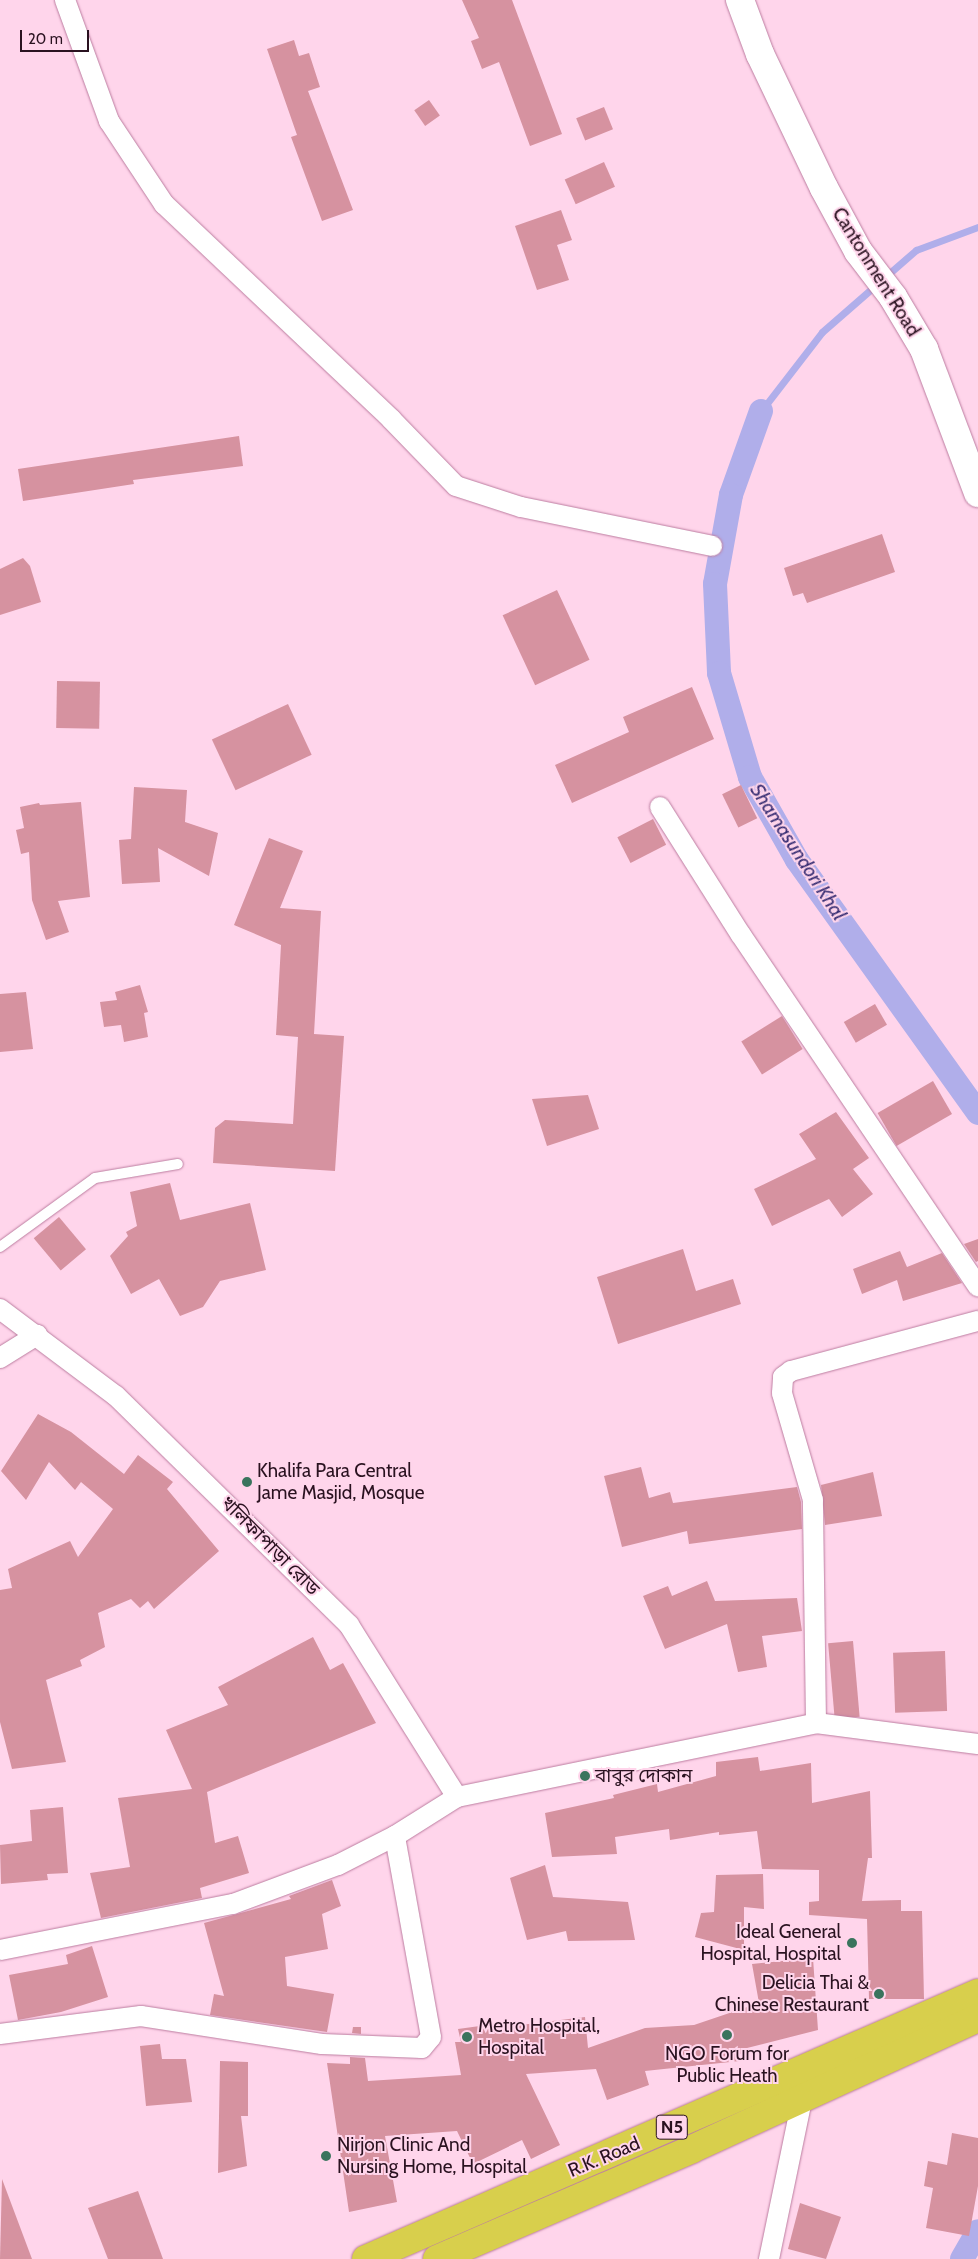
<!DOCTYPE html>
<meta charset="utf-8">
<style>
body{margin:0}
#map{position:relative;width:978px;height:2259px;overflow:hidden;background:#ffd5eb;font-family:Cabin,"Noto Sans Bengali",sans-serif}
div>[style]{position:absolute}
[style*='--x']{left:calc(var(--x)*1px);top:calc(var(--y)*1px);width:calc(var(--w)*1px);rotate:calc(var(--a)*1deg)}
.stream>*{height:7px;margin:-3.5px;padding:0 3.5px;transform-origin:3.5px;border-radius:3.5px;background:#b0aeea}
.canal>*{height:24px;margin:-12px;padding:0 12px;transform-origin:12px;border-radius:12px;background:#b0aeea}
.building>*{inset:0;background:#d692a0;transform-origin:0 0}
.roads{filter:drop-shadow(0 0 1px #bc7da0) drop-shadow(0 0 1px #bc7da0)}
.lane>*{height:10px;margin:-5px;padding:0 5px;transform-origin:5px;border-radius:5px;background:#fff}
.street>*{height:20px;margin:-10px;padding:0 10px;transform-origin:10px;border-radius:10px;background:#fff}
.secondary>*{height:28px;margin:-14px;padding:0 14px;transform-origin:14px;border-radius:14px;background:#fff}
.highway>*{height:28px;margin:-14px;padding:0 14px;transform-origin:14px;border-radius:14px;background:#d8cf4c}
.dots>*{width:14px;height:14px;translate:-50% -50%;box-sizing:border-box;border:2px solid #ffd5eb;border-radius:50%}
span{translate:-50% -50%;white-space:nowrap;text-align:center;line-height:1.15;-webkit-text-stroke:4px #ffd5eb;paint-order:stroke}
.shield-label span{padding:1px 4px;background:#ffd5eb;border:1px solid;border-radius:4px;-webkit-text-stroke-width:0}
.shield-label{font-size:18px;color:#2a1220;font-weight:700}
.street-label{font-size:19px;color:#2a1220}
.poi-label{font-size:19px;color:#2a1220}
.left{translate:0 -50%;text-align:left}
.right{translate:-100% -50%;text-align:right}
.water-label{font-size:20px;color:#382e73;font-style:italic}
.scale{position:absolute;left:20px;top:30px;width:69px;height:22px;box-sizing:border-box;border:2px solid #2a1220;border-top:0;padding-left:6px;font-size:15px;line-height:18px;white-space:nowrap;color:#2a1220;-webkit-text-stroke:4px #ffd5eb;paint-order:stroke}
</style>
<div id="map">
<div class="stream">
<div style="--x:885;--y:277;--w:41;--a:-41.1"></div>
<div style="--x:916;--y:250;--w:66;--a:-20.4"></div>
<div style="--x:761;--y:411;--w:100;--a:-52.3"></div>
<div style="--x:822;--y:332;--w:73;--a:-41.1"></div>
</div>
<div class="canal">
<div style="--x:761;--y:411;--w:89;--a:109.7"></div>
<div style="--x:731;--y:495;--w:90;--a:100.2"></div>
<div style="--x:715;--y:584;--w:89;--a:87.4"></div>
<div style="--x:719;--y:673;--w:109;--a:73.4"></div>
<div style="--x:750;--y:777;--w:95;--a:60.5"></div>
<div style="--x:797;--y:860;--w:311;--a:54.4"></div>
<div style="--x:962;--y:2259;--w:32;--a:-60"></div>
</div>
<div class="building">
<div style="clip-path:polygon(462px 0,512px 0,562px 134px,530px 146px,499px 62px,482px 69px,471px 41px,479px 38px)"></div>
<div style="clip-path:polygon(294px 40px,299px 56px,309px 53px,320px 87px,308px 91px,353px 210px,322px 221px,291px 137px,297px 135px,267px 49px)"></div>
<div style="left:429px;top:100px;width:19px;height:18px;rotate:55deg"></div>
<div style="left:604px;top:107px;width:24px;height:30px;rotate:68deg"></div>
<div style="left:604px;top:162px;width:27px;height:43px;rotate:66deg"></div>
<div style="clip-path:polygon(561px 210px,572px 240px,557px 245px,569px 280px,537px 290px,515px 226px)"></div>
<div style="clip-path:polygon(239px 436px,243px 466px,133px 480px,134px 484px,23px 501px,18px 469px)"></div>
<div style="clip-path:polygon(882px 534px,895px 572px,807px 603px,803px 593px,793px 596px,784px 568px)"></div>
<div style="clip-path:polygon(23px 558px,30px 566px,41px 602px,0 615px,0 569px)"></div>
<div style="left:557px;top:590px;width:77px;height:60px;rotate:65deg"></div>
<div style="left:57px;top:681px;width:43px;height:47px;rotate:1deg"></div>
<div style="clip-path:polygon(692px 687px,714px 739px,572px 803px,555px 765px,629px 732px,623px 717px)"></div>
<div style="left:288px;top:704px;width:56px;height:84px;rotate:65deg"></div>
<div style="left:741px;top:785px;width:37px;height:21px;rotate:64deg"></div>
<div style="clip-path:polygon(134px 787px,187px 790px,185px 822px,218px 833px,209px 876px,158px 848px,160px 882px,122px 884px,119px 840px,131px 839px)"></div>
<div style="clip-path:polygon(81px 802px,90px 897px,58px 901px,69px 932px,46px 940px,32px 900px,29px 852px,21px 854px,16px 830px,24px 828px,20px 807px,39px 803px,40px 805px)"></div>
<div style="left:653px;top:819px;width:29px;height:40px;rotate:63deg"></div>
<div style="clip-path:polygon(269px 838px,303px 851px,280px 908px,321px 911px,314px 1034px,344px 1036px,335px 1171px,213px 1163px,215px 1128px,225px 1120px,293px 1124px,298px 1037px,276px 1035px,281px 945px,234px 925px)"></div>
<div style="clip-path:polygon(140px 985px,148px 1012px,144px 1013px,148px 1037px,124px 1042px,121px 1025px,104px 1027px,100px 1002px,117px 1000px,115px 992px)"></div>
<div style="clip-path:polygon(26px 992px,33px 1049px,0 1052px,0 994px)"></div>
<div style="left:875px;top:1004px;width:24px;height:36px;rotate:60deg"></div>
<div style="left:782px;top:1016px;width:39px;height:48px;rotate:58deg"></div>
<div style="left:933px;top:1081px;width:38px;height:64px;rotate:60deg"></div>
<div style="clip-path:polygon(588px 1095px,599px 1129px,547px 1146px,532px 1099px)"></div>
<div style="clip-path:polygon(836px 1112px,869px 1158px,853px 1169px,873px 1194px,842px 1217px,829px 1199px,772px 1226px,754px 1189px,816px 1159px,799px 1134px)"></div>
<div style="clip-path:polygon(170px 1183px,180px 1220px,250px 1203px,266px 1270px,220px 1281px,203px 1307px,180px 1316px,159px 1279px,131px 1294px,110px 1256px,128px 1236px,126px 1232px,137px 1226px,130px 1192px)"></div>
<div style="left:59px;top:1217px;width:42px;height:33px;rotate:50deg"></div>
<div style="clip-path:polygon(978px 1239px,978px 1261px,976px 1262px,964px 1244px)"></div>
<div style="clip-path:polygon(683px 1249px,696px 1291px,733px 1279px,741px 1304px,618px 1344px,597px 1277px)"></div>
<div style="clip-path:polygon(900px 1251px,907px 1267px,942px 1253px,962px 1283px,903px 1301px,897px 1280px,862px 1294px,853px 1269px)"></div>
<div style="clip-path:polygon(38px 1414px,71px 1432px,124px 1474px,138px 1455px,173px 1482px,167px 1489px,219px 1551px,154px 1609px,148px 1601px,140px 1608px,131px 1599px,98px 1613px,105px 1647px,80px 1660px,82px 1666px,46px 1680px,66px 1762px,12px 1769px,0 1722px,0 1590px,12px 1588px,8px 1569px,70px 1541px,78px 1557px,113px 1509px,81px 1482px,75px 1490px,49px 1462px,26px 1500px,1px 1471px)"></div>
<div style="clip-path:polygon(641px 1467px,649px 1498px,670px 1492px,673px 1503px,797px 1487px,801px 1502px,802px 1529px,689px 1544px,687px 1531px,622px 1547px,604px 1476px)"></div>
<div style="clip-path:polygon(873px 1472px,882px 1516px,825px 1525px,821px 1485px)"></div>
<div style="clip-path:polygon(707px 1581px,715px 1601px,797px 1598px,802px 1631px,762px 1636px,767px 1667px,738px 1672px,727px 1624px,665px 1649px,643px 1596px,668px 1586px,672px 1596px)"></div>
<div style="clip-path:polygon(313px 1637px,330px 1670px,343px 1663px,376px 1723px,207px 1792px,215px 1843px,238px 1836px,249px 1873px,200px 1888px,202px 1898px,101px 1918px,90px 1873px,130px 1867px,118px 1798px,192px 1789px,166px 1730px,228px 1705px,218px 1687px)"></div>
<div style="left:853px;top:1641px;width:76px;height:25px;rotate:85deg"></div>
<div style="left:945px;top:1651px;width:60px;height:52px;rotate:88deg"></div>
<div style="clip-path:polygon(758px 1757px,760px 1771px,811px 1763px,812px 1803px,870px 1791px,872px 1858px,868px 1858px,862px 1901px,901px 1900px,901px 1911px,922px 1911px,924px 1999px,869px 1999px,867px 1919px,809px 1915px,809px 1902px,819px 1901px,819px 1870px,762px 1869px,757px 1831px,719px 1835px,719px 1832px,670px 1840px,669px 1829px,615px 1837px,617px 1854px,552px 1857px,545px 1813px,614px 1798px,613px 1795px,657px 1784px,658px 1792px,716px 1776px,716px 1762px)"></div>
<div style="clip-path:polygon(63px 1807px,68px 1873px,47px 1874px,48px 1880px,1px 1884px,0 1845px,32px 1841px,30px 1810px)"></div>
<div style="clip-path:polygon(545px 1865px,553px 1897px,628px 1902px,635px 1940px,568px 1941px,566px 1931px,527px 1940px,510px 1878px)"></div>
<div style="clip-path:polygon(763px 1874px,764px 1909px,744px 1907px,744px 1950px,695px 1937px,701px 1913px,714px 1912px,716px 1875px)"></div>
<div style="clip-path:polygon(332px 1880px,341px 1906px,322px 1914px,328px 1949px,285px 1957px,287px 1986px,334px 1994px,327px 2032px,210px 2015px,214px 1994px,224px 1996px,204px 1923px,291px 1899px,289px 1896px)"></div>
<div style="clip-path:polygon(92px 1946px,108px 1997px,61px 2012px,18px 2020px,9px 1975px,68px 1964px,66px 1955px)"></div>
<div style="clip-path:polygon(813px 1958px,818px 2030px,747px 2048px,749px 2060px,645px 2071px,649px 2085px,607px 2100px,596px 2069px,526px 2074px,560px 2145px,531px 2159px,522px 2140px,473px 2164px,457px 2131px,385px 2136px,397px 2202px,349px 2212px,327px 2063px,350px 2064px,350px 2057px,365px 2058px,368px 2081px,461px 2075px,455px 2042px,461px 2042px,458px 2029px,487px 2025px,487px 2029px,585px 2017px,588px 2048px,645px 2028px,694px 2025px,759px 2003px,752px 1964px)"></div>
<div style="clip-path:polygon(353px 2027px,361px 2027px,361px 2034px,352px 2033px)"></div>
<div style="clip-path:polygon(160px 2044px,162px 2059px,186px 2059px,192px 2102px,146px 2106px,140px 2046px)"></div>
<div style="clip-path:polygon(220px 2061px,248px 2062px,248px 2116px,241px 2116px,247px 2166px,218px 2173px)"></div>
<div style="clip-path:polygon(952px 2133px,978px 2138px,978px 2186px,969px 2236px,926px 2228px,933px 2188px,924px 2186px,928px 2161px,947px 2165px)"></div>
<div style="clip-path:polygon(2px 2179px,32px 2259px,0 2259px)"></div>
<div style="clip-path:polygon(138px 2191px,163px 2259px,108px 2259px,88px 2208px)"></div>
<div style="clip-path:polygon(800px 2203px,841px 2217px,826px 2259px,788px 2249px)"></div>
</div>
<div class="roads">
<div class="lane">
<div style="--x:0;--y:1247;--w:117;--a:-36"></div>
<div style="--x:95;--y:1178;--w:84;--a:-9.6"></div>
</div>
<div class="street">
<div style="--x:65;--y:0;--w:129;--a:70"></div>
<div style="--x:109;--y:121;--w:100;--a:56.5"></div>
<div style="--x:164;--y:204;--w:313;--a:43.4"></div>
<div style="--x:391;--y:419;--w:93;--a:45.9"></div>
<div style="--x:456;--y:486;--w:68;--a:17.9"></div>
<div style="--x:521;--y:507;--w:195;--a:11.5"></div>
<div style="--x:660;--y:807;--w:151;--a:57.7"></div>
<div style="--x:741;--y:935;--w:424;--a:56"></div>
<div style="--x:0;--y:1309;--w:145;--a:36.9"></div>
<div style="--x:116;--y:1396;--w:327;--a:44.5"></div>
<div style="--x:349;--y:1625;--w:203;--a:57.9"></div>
<div style="--x:0;--y:1358;--w:44;--a:-31.9"></div>
<div style="--x:816;--y:1723;--w:223;--a:-90.8"></div>
<div style="--x:813;--y:1500;--w:111;--a:-106.2"></div>
<div style="--x:782;--y:1393;--w:16;--a:-86"></div>
<div style="--x:783;--y:1377;--w:10;--a:-37"></div>
<div style="--x:791;--y:1371;--w:194;--a:-15"></div>
<div style="--x:0;--y:1950;--w:237;--a:-11.2"></div>
<div style="--x:233;--y:1904;--w:112;--a:-20.4"></div>
<div style="--x:338;--y:1865;--w:64;--a:-27"></div>
<div style="--x:395;--y:1836;--w:73;--a:-32.2"></div>
<div style="--x:457;--y:1797;--w:367;--a:-11.6"></div>
<div style="--x:816;--y:1723;--w:163;--a:7.4"></div>
<div style="--x:0;--y:2034;--w:142;--a:-7.3"></div>
<div style="--x:141;--y:2016;--w:183;--a:8.8"></div>
<div style="--x:322;--y:2044;--w:100;--a:2.3"></div>
<div style="--x:422;--y:2048;--w:14;--a:-51"></div>
<div style="--x:431;--y:2037;--w:204;--a:-100.2"></div>
<div style="--x:769;--y:2259;--w:162;--a:-78.3"></div>
</div>
<div class="secondary">
<div style="--x:740;--y:0;--w:58;--a:69.7"></div>
<div style="--x:760;--y:54;--w:148;--a:64.5"></div>
<div style="--x:824;--y:188;--w:72;--a:61.6"></div>
<div style="--x:858;--y:251;--w:58;--a:52.7"></div>
<div style="--x:893;--y:297;--w:61;--a:59.2"></div>
<div style="--x:924;--y:349;--w:154;--a:69.4"></div>
</div>
<div class="highway">
<div style="--x:366;--y:2259;--w:667;--a:-23.49"></div>
<div style="--x:437;--y:2259;--w:278;--a:-23.3"></div>
<div style="--x:692;--y:2149;--w:315;--a:-24.6"></div>
</div>
</div>
<div class="dots">
<div style="left:247px;top:1482px;background:#3a745d"></div>
<div style="left:585px;top:1776px;background:#3a745d"></div>
<div style="left:852px;top:1943px;background:#3a745d"></div>
<div style="left:879px;top:1994px;background:#3a745d"></div>
<div style="left:727px;top:2035px;background:#3a745d"></div>
<div style="left:467px;top:2037px;background:#3a745d"></div>
<div style="left:326px;top:2156px;background:#3a745d"></div>
</div>
<div class="shield-label">
<span style="left:672px;top:2127px">N5</span>
</div>
<div class="street-label">
<span style="left:876px;top:272px;rotate:58deg">Cantonment Road</span>
<span style="left:270px;top:1546px;rotate:45deg">খলিফাপাড়া রোড</span>
<span style="left:604px;top:2157px;rotate:-23deg">R.K. Road</span>
</div>
<div class="poi-label">
<span class="left" style="left:257px;top:1482px">Khalifa Para Central<br>Jame Masjid, Mosque</span>
<span class="left" style="left:595px;top:1776px">বাবুর দোকান</span>
<span class="right" style="left:841px;top:1943px">Ideal General<br>Hospital, Hospital</span>
<span class="right" style="left:869px;top:1994px">Delicia Thai &amp;<br>Chinese Restaurant</span>
<span class="left" style="left:478px;top:2037px">Metro Hospital,<br>Hospital</span>
<span style="left:727px;top:2065px">NGO Forum for<br>Public Heath</span>
<span class="left" style="left:337px;top:2156px">Nirjon Clinic And<br>Nursing Home, Hospital</span>
</div>
<div class="water-label">
<span style="left:798px;top:852px;rotate:57deg">Shamasundori Khal</span>
</div>
<div class="scale">20 m</div>
</div>
